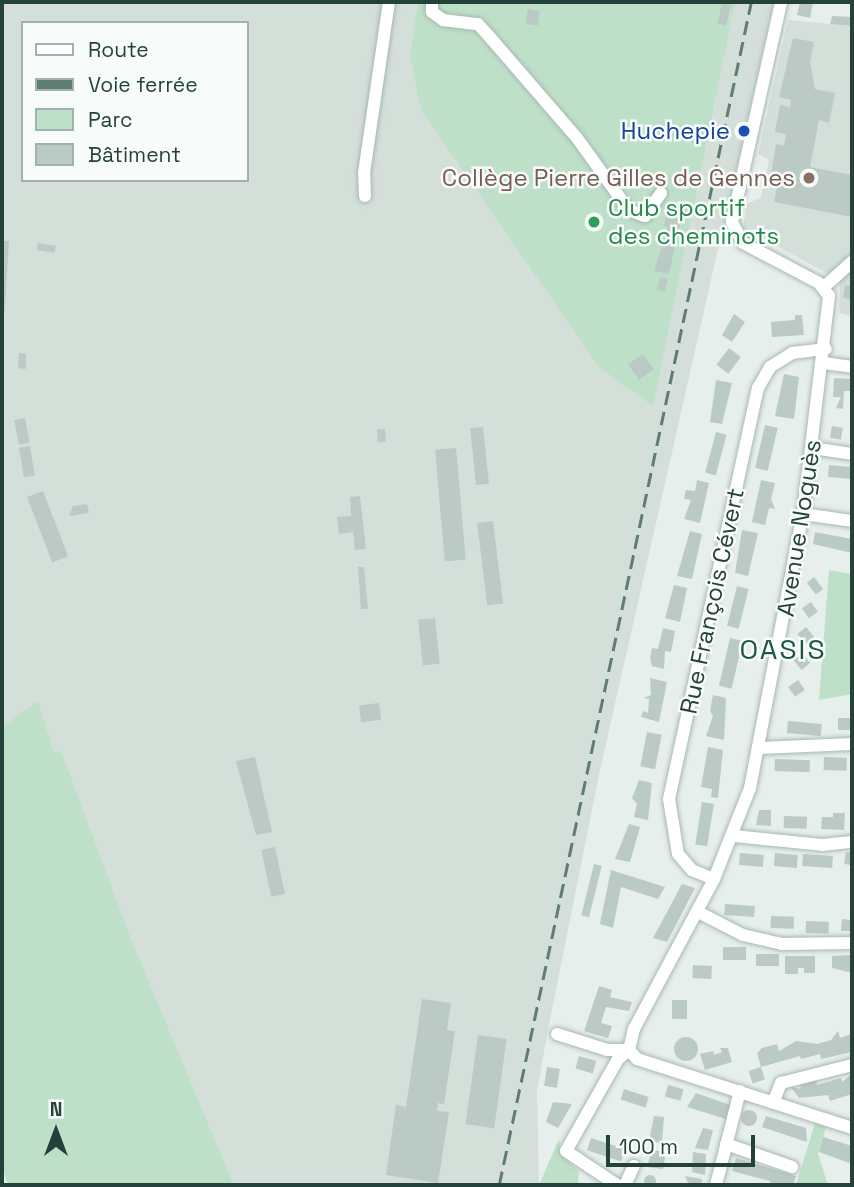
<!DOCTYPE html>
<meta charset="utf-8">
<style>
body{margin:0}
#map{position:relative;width:854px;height:1187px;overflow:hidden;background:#e6efeb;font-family:"Space Grotesk",sans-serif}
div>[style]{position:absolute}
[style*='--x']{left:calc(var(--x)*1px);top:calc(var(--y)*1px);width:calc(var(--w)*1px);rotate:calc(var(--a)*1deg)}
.built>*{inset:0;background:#d4dfda}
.green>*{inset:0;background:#bfe0c8}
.building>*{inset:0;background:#bbcac4;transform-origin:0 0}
.round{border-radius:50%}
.roads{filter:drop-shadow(0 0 2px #a8b8b2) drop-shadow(0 0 2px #a8b8b2)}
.minor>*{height:12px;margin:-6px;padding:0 6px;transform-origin:6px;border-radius:6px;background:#fff}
.rail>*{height:2.5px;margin-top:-1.25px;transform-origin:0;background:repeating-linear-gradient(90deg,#5f7d75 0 14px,transparent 0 21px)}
.dots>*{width:19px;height:19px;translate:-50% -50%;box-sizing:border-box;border:4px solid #f7fbf9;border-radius:50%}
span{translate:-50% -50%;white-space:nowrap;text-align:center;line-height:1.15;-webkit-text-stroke:5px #f7fbf9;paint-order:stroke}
.transit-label{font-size:24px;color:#164399}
.right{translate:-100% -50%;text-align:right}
.education-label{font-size:24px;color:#785e54}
.leisure-label{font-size:24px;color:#27864d}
.left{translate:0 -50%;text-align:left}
.street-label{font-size:24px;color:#24423a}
.quarter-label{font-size:28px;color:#1f5548;letter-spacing:2px}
.frame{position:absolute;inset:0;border:4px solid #24423a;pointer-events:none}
.legend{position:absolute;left:21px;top:21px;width:228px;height:161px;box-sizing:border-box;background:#f7fbf9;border:2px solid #a3b1ad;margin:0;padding:9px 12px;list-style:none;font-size:21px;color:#24423a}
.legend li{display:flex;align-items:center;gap:14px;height:35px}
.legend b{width:35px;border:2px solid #a3b1ad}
.north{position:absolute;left:21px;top:1096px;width:70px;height:70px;-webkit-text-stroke:5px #f7fbf9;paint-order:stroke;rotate:0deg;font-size:19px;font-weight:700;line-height:28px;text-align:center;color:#24423a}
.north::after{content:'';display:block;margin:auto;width:24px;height:32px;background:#24423a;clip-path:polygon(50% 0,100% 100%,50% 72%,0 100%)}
.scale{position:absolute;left:606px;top:1135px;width:149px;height:32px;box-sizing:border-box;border:4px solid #24423a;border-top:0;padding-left:9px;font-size:21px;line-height:24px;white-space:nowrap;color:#24423a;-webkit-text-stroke:5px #f7fbf9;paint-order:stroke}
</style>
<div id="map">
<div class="built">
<div style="clip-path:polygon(evenodd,2px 2px,774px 2px,600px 770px,547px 1035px,537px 1092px,539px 1185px,234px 1185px,132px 941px,61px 750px,30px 768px,2px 727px,2px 2px,23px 23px,247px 23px,247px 180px,23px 180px,23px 23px)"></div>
<div style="clip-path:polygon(788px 20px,852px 26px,852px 316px,839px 313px,840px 280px,743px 228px,747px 204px,761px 197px,769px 160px,758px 154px)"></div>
</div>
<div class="green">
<div style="clip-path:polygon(418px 2px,735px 2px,653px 406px,599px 367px,421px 110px,410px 55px)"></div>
<div style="clip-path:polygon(829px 570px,852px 574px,852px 694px,819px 700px)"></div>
<div style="clip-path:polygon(38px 701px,54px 753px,61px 750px,132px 941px,234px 1185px,8px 1185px,2px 1167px,2px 727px)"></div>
<div style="clip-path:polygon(815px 1123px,826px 1127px,818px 1154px,828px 1185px,796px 1185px)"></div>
<div style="clip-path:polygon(559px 1139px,561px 1155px,579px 1171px,578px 1185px,539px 1185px)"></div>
</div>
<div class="building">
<div style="clip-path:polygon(800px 2px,813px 2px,810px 18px,797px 15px)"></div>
<div style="left:722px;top:3px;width:9px;height:21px;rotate:13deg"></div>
<div style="left:528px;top:9px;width:12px;height:15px;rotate:9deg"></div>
<div style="clip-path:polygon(832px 16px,852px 17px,852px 26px,830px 24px)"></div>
<div style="clip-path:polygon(793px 38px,814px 42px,810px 62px,815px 89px,835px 93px,829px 123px,819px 120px,810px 167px,852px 175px,852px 217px,774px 202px,779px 176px,771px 174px,776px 144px,784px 146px,786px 134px,775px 132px,780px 105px,790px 107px,791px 100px,779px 97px)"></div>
<div style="clip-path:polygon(666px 216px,681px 219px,669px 274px,654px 271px,668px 227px,664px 226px)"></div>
<div style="clip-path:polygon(2px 241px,9px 241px,4px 318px,2px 318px)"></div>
<div style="left:38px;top:243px;width:18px;height:7px;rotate:9deg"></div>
<div style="left:660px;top:277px;width:8px;height:13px;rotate:14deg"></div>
<div style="clip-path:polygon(845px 285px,852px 286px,852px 300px,843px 298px)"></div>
<div style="clip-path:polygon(734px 314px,745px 322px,732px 342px,722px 335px)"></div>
<div style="clip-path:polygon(795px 315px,802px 315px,804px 335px,772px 337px,771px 322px,795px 320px)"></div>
<div style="left:729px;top:348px;width:15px;height:21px;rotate:37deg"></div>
<div style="clip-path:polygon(19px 353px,26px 354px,26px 369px,18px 368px)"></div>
<div style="left:643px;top:354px;width:19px;height:18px;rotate:55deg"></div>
<div style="clip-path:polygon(784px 374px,799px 377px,794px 419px,775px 416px)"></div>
<div style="clip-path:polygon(834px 378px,852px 379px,852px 391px,844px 391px,843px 409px,836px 408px,841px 397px,833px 397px)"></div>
<div style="clip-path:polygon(716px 380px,732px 383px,722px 424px,710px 422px)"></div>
<div style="left:25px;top:418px;width:25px;height:11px;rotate:79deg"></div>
<div style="left:765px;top:425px;width:13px;height:44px;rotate:13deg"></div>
<div style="left:832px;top:426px;width:11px;height:12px;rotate:10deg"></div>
<div style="left:483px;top:427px;width:57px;height:13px;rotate:84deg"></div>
<div style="left:385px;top:429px;width:13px;height:8px;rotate:86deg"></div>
<div style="left:716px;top:432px;width:11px;height:42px;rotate:15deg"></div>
<div style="left:30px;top:446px;width:30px;height:11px;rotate:81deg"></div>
<div style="left:456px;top:448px;width:112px;height:21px;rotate:85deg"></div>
<div style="left:829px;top:465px;width:23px;height:12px;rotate:5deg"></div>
<div style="clip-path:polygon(697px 480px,709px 483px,700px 523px,684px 519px,691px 500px,684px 499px,686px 490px,695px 491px)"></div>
<div style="clip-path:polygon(761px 480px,775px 483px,771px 499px,775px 509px,769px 508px,765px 525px,752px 522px)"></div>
<div style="left:43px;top:491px;width:70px;height:17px;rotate:69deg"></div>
<div style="clip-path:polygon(360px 496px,366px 549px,355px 550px,353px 532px,339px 534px,337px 517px,351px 516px,350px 497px)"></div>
<div style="clip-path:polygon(87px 504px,89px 513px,69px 516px,73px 506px)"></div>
<div style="left:493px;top:521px;width:83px;height:16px;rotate:83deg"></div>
<div style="clip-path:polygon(742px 530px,758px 533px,748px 576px,735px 573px)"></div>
<div style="clip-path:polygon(690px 531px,702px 534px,692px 579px,677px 576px)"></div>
<div style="clip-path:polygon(815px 532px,852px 539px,852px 553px,813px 544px)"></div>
<div style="clip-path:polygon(358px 567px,364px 567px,368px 609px,361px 609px)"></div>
<div style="left:814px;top:577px;width:15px;height:9px;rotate:53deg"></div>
<div style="clip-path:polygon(674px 585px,687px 588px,680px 622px,665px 618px)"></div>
<div style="left:737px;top:586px;width:12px;height:41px;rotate:14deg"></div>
<div style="left:811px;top:602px;width:12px;height:11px;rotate:55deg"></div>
<div style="left:435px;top:618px;width:46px;height:17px;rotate:84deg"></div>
<div style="left:806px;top:627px;width:13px;height:11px;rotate:51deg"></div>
<div style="clip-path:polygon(663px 628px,675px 631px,671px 652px,665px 651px,664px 669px,652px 666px,650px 658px,652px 648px,658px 649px)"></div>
<div style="left:730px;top:638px;width:13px;height:49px;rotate:13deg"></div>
<div style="left:802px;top:653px;width:13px;height:11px;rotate:51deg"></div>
<div style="clip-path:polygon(650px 678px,667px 682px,659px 722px,641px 717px,643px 711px,648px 713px,649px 699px,644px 698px,651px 695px)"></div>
<div style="left:798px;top:680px;width:12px;height:12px;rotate:55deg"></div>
<div style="clip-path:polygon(713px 695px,726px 698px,724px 740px,706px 736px,713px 716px,710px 711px)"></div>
<div style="left:379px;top:703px;width:17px;height:20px;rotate:83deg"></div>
<div style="left:838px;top:718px;width:14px;height:12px"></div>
<div style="left:788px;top:721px;width:34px;height:12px;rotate:5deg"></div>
<div style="left:647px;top:732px;width:15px;height:35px;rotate:11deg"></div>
<div style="clip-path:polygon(708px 747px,723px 750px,718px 798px,711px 797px,712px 789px,701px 787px)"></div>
<div style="clip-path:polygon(255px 757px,272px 832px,256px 835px,236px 761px)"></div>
<div style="left:824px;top:757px;width:23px;height:13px;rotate:2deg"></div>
<div style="left:775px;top:759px;width:35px;height:12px;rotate:2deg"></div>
<div style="clip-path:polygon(639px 780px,652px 783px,648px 820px,634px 817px,637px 804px,632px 798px)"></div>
<div style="left:702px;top:802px;width:12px;height:43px;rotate:9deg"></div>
<div style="clip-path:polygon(759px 810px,771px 810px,771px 826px,756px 825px)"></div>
<div style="clip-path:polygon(833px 813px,845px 813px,844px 830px,821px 829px,822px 817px,833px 817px)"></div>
<div style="left:784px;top:816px;width:23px;height:12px;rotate:2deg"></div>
<div style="clip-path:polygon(629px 824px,640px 827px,630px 862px,615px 859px)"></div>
<div style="left:275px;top:847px;width:48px;height:14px;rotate:78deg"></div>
<div style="clip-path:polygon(846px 852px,852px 853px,852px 865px,844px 864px)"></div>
<div style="left:740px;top:853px;width:24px;height:12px;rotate:5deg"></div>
<div style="left:775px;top:853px;width:23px;height:13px;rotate:5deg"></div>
<div style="left:803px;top:854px;width:30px;height:12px;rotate:4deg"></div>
<div style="left:594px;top:864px;width:8px;height:53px;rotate:14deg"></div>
<div style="clip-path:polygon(611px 870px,665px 887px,658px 899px,621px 887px,613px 928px,600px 924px)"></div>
<div style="clip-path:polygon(682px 884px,695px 888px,667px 942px,653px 938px)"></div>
<div style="left:725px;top:904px;width:30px;height:11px;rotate:4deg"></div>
<div style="left:771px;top:916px;width:23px;height:12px;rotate:2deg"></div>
<div style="clip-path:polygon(842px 919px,852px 920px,852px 931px,841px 931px)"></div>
<div style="left:806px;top:921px;width:23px;height:12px;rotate:2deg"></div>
<div style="left:723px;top:947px;width:23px;height:13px"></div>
<div style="left:756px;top:954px;width:23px;height:12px"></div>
<div style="clip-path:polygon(852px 955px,852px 973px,832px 968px,832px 956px)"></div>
<div style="clip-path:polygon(785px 956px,815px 956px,815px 973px,804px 973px,804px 968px,798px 968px,798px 974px,785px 974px)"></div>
<div style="left:693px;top:965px;width:19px;height:13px;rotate:3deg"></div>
<div style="clip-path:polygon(599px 986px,612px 990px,610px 997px,632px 1002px,629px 1011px,606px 1007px,601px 1023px,612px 1026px,608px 1038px,584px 1031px)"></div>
<div style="clip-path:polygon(422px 999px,451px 1003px,447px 1030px,455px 1031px,444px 1104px,438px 1103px,437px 1111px,449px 1112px,438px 1183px,386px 1175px,396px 1105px,406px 1107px)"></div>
<div style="left:672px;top:1000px;width:15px;height:19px"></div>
<div style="clip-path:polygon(838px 1031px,840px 1038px,852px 1034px,852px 1052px,821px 1059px,820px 1054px,801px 1059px,800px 1056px,761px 1067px,757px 1053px,762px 1048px,777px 1044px,779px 1051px,796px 1041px,817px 1044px,831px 1040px)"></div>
<div style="left:478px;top:1035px;width:29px;height:90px;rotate:8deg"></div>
<div class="round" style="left:674px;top:1037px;width:24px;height:24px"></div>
<div style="clip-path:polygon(720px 1048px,728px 1048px,732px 1062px,705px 1070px,700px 1054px,713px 1051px,714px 1055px,722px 1052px)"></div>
<div style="left:579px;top:1056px;width:18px;height:13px;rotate:16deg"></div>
<div style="left:547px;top:1067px;width:13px;height:19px;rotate:9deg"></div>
<div style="left:761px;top:1067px;width:13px;height:13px;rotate:72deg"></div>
<div style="clip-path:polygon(849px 1076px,852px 1076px,852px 1094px,830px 1101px,828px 1095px,799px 1098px,791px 1087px,801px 1089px,800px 1085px,816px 1080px,817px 1085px,841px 1078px,842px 1082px)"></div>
<div style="left:668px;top:1085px;width:16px;height:12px;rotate:15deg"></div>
<div style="left:624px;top:1089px;width:26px;height:11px;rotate:18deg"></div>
<div style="clip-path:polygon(696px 1093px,730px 1105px,726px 1119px,687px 1107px)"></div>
<div style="clip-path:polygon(553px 1102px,572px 1104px,558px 1128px,546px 1122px)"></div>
<div class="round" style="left:741px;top:1110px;width:16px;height:16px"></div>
<div style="clip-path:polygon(654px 1116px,664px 1117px,662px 1143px,649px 1141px)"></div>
<div style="clip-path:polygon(766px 1116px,806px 1128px,807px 1142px,762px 1127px)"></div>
<div style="clip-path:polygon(703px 1128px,713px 1130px,708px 1150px,695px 1148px)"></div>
<div style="clip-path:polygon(823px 1137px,852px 1146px,852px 1164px,819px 1152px)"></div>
<div style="left:591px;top:1138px;width:36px;height:13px;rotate:18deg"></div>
<div style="clip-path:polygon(652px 1150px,666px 1152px,663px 1169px,647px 1167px)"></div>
<div style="clip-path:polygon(693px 1152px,706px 1154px,705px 1175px,692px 1172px)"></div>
<div style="clip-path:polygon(736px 1158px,796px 1176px,793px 1185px,771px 1185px,770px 1181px,732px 1171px)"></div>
<div class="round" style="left:644px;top:1175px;width:12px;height:12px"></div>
<div style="clip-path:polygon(685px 1176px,702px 1179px,701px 1185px,689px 1185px)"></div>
</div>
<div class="roads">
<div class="minor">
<div style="--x:432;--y:2;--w:10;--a:90"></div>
<div style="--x:432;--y:12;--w:14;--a:36"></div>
<div style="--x:443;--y:20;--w:35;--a:7"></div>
<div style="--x:478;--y:24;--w:15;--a:48"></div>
<div style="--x:488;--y:35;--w:136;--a:49.2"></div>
<div style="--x:577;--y:138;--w:89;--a:54.2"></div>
<div style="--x:629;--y:210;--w:17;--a:21"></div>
<div style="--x:645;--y:216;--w:28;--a:-55"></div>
<div style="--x:365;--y:196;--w:23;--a:-92"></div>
<div style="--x:364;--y:173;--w:173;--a:-81.7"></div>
<div style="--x:824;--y:287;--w:38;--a:-42"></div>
<div style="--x:824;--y:363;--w:28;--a:8"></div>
<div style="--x:812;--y:448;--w:40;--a:8.5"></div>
<div style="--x:803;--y:514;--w:49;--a:8.1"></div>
<div style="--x:760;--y:748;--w:92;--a:-2.5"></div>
<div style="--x:734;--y:836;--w:88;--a:5.8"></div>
<div style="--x:822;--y:845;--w:30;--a:-6"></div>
<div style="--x:714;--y:879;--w:24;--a:-158"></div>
<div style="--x:692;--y:870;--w:21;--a:-131"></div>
<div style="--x:678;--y:854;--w:56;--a:-99.3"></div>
<div style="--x:669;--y:799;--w:421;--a:-77.8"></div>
<div style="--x:758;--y:388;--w:24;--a:-60"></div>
<div style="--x:770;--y:367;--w:26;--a:-32"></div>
<div style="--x:792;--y:353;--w:34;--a:-7"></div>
<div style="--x:698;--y:912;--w:51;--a:27.1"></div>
<div style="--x:743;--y:935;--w:40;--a:13"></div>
<div style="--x:782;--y:944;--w:70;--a:-0.8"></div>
<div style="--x:557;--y:1034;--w:52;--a:17.7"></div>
<div style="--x:607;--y:1050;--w:22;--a:0"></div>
<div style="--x:629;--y:1050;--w:12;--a:48"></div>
<div style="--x:637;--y:1059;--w:226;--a:17.8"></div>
<div style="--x:629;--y:1050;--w:22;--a:-77"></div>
<div style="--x:634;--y:1029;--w:170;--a:-61.9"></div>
<div style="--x:714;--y:879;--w:98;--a:-68.4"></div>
<div style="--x:750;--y:788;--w:279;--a:-79.1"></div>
<div style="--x:803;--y:514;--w:220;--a:-83.2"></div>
<div style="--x:829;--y:296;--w:16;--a:-128"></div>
<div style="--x:819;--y:283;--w:86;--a:-152.2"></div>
<div style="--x:743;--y:243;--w:24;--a:-118"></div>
<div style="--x:732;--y:222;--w:225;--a:-77.4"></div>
<div style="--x:773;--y:1103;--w:22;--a:-68"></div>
<div style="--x:781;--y:1083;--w:73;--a:-14.2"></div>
<div style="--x:726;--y:1144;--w:70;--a:19.2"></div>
<div style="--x:617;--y:1185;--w:61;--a:-146.3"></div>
<div style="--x:566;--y:1151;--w:106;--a:-60.5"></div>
<div style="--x:618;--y:1059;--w:14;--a:-39"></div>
<div style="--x:625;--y:1185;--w:21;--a:-65"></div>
<div style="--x:716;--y:1185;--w:97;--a:-75.7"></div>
</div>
</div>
<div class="rail">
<div style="--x:499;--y:1185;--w:1210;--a:-77.97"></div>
</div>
<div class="dots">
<div style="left:744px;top:131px;background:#1a4fb4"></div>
<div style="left:809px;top:178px;background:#8d6e63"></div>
<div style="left:594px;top:222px;background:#2e9e5b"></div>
</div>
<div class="transit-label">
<span class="right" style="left:730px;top:131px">Huchepie</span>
</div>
<div class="education-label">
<span class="right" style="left:795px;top:178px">Collège Pierre Gilles de Gennes</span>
</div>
<div class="leisure-label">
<span class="left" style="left:608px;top:222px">Club sportif<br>des cheminots</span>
</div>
<div class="street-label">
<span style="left:799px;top:528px;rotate:-81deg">Avenue Noguès</span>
<span style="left:712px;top:601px;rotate:-78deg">Rue François Cévert</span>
</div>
<div class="quarter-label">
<span style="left:783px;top:649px">OASIS</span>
</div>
<div class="frame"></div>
<ul class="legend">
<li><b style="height:9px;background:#fff"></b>Route</li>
<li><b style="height:9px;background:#5f7d75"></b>Voie ferrée</li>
<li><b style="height:19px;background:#bfe0c8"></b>Parc</li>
<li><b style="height:19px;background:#bbcac4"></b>Bâtiment</li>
</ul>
<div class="north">N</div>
<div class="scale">100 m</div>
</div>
